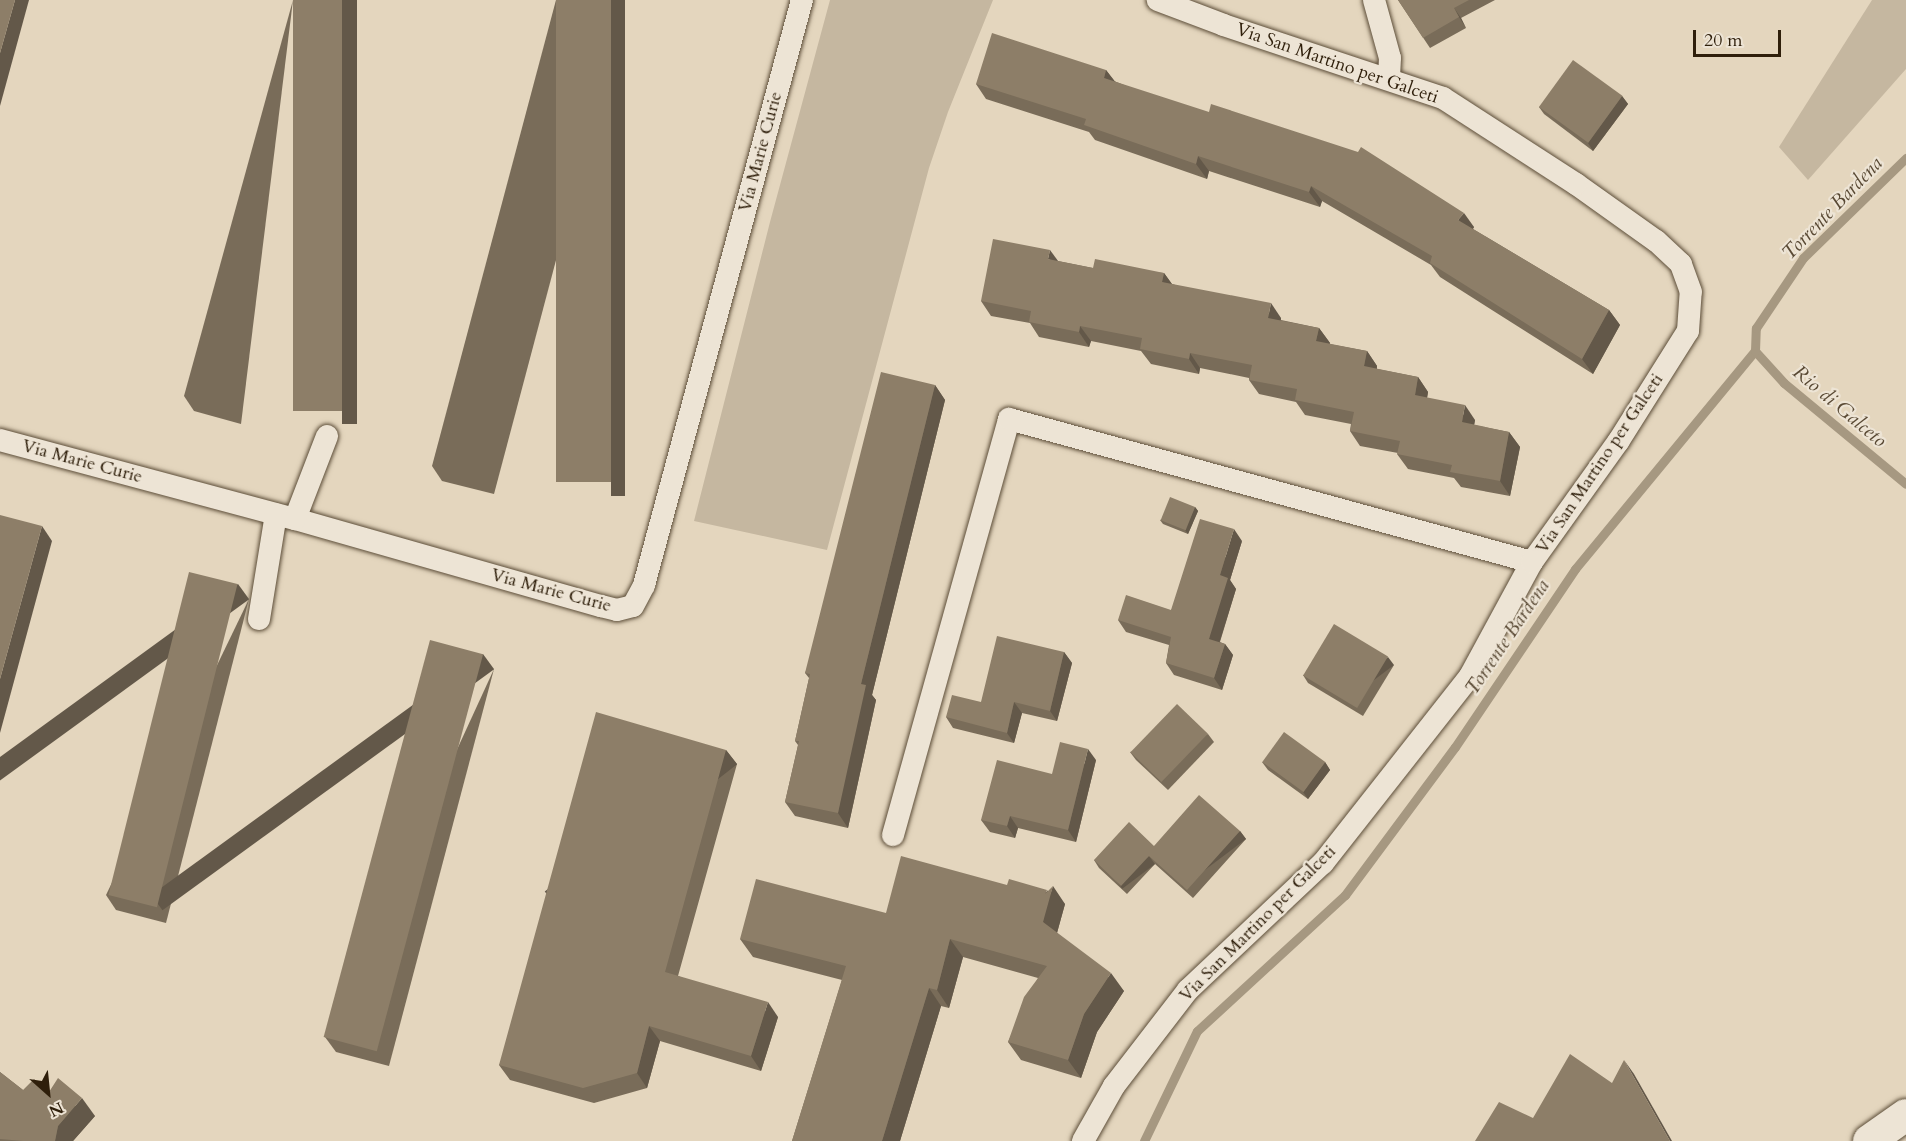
<!DOCTYPE html>
<style>
body{margin:0}
#map{position:relative;width:1906px;height:1141px;overflow:hidden;background:#e4d6be;font-family:Cardo,serif}
div>[style]{position:absolute}
[style*='--x']{left:calc(var(--x)*1px);top:calc(var(--y)*1px);width:calc(var(--w)*1px);rotate:calc(var(--a)*1deg)}
.green>*{inset:0;background:#c5b7a0}
.stream>*{height:9px;margin:-4.5px;padding:0 4.5px;transform-origin:4.5px;border-radius:4.5px;background:#a69881}
.roads{filter:drop-shadow(0 0 2px #5c4d38) drop-shadow(0 0 2px #5c4d38)}
.street>*{height:22px;margin:-11px;padding:0 11px;transform-origin:11px;border-radius:11px;background:#ede4d5}
.secondary>*{height:32px;margin:-16px;padding:0 16px;transform-origin:16px;border-radius:16px;background:#ede4d5}
.wall>*{inset:0;background:#796c59}
.shaded-wall>*{inset:0;background:#635849;transform-origin:0 0}
.building>*{inset:0;background:#8d7e68;transform-origin:0 0}
span{translate:-50% -50%;white-space:nowrap;text-align:center;line-height:1.15;-webkit-text-stroke:4.5px #ede4d5;paint-order:stroke}
.street-label{font-size:18px;color:#2f1f0b}
.water-label{font-size:20px;color:#594934;font-style:italic}
.north{position:absolute;left:18px;top:1063px;width:60px;height:60px;-webkit-text-stroke:4px #ede4d5;paint-order:stroke;rotate:153deg;font-size:16px;font-weight:700;line-height:24px;text-align:center;color:#2f1f0b}
.north::after{content:'';display:block;margin:auto;width:21px;height:27px;background:#2f1f0b;clip-path:polygon(50% 0,100% 100%,50% 72%,0 100%)}
.scale{position:absolute;left:1693px;top:30px;width:88px;height:27px;box-sizing:border-box;border:3px solid #2f1f0b;border-top:0;padding-left:8px;font-size:18px;line-height:21px;white-space:nowrap;color:#2f1f0b;-webkit-text-stroke:4px #ede4d5;paint-order:stroke}
</style>
<div id="map">
<div class="green">
<div style="clip-path:polygon(830px 0,993px 0,948px 112px,929px 168px,827px 550px,694px 521px,770px 222px)"></div>
<div style="clip-path:polygon(1872px 0,1906px 0,1906px 69px,1808px 180px,1779px 147px)"></div>
</div>
<div class="stream">
<div style="--x:1755;--y:351;--w:43;--a:47.8"></div>
<div style="--x:1784;--y:383;--w:158;--a:39.6"></div>
<div style="--x:1144;--y:1141;--w:122;--a:-64.3"></div>
<div style="--x:1197;--y:1031;--w:201;--a:-42.6"></div>
<div style="--x:1345;--y:895;--w:184;--a:-53.4"></div>
<div style="--x:1455;--y:747;--w:215;--a:-56"></div>
<div style="--x:1575;--y:569;--w:283;--a:-50.5"></div>
<div style="--x:1755;--y:351;--w:23;--a:-88"></div>
<div style="--x:1756;--y:328;--w:84;--a:-56.1"></div>
<div style="--x:1803;--y:258;--w:144;--a:-44.2"></div>
</div>
<div class="roads">
<div class="street">
<div style="--x:1374;--y:0;--w:60;--a:74.6"></div>
<div style="--x:1390;--y:58;--w:21;--a:93"></div>
<div style="--x:0;--y:440;--w:305;--a:15"></div>
<div style="--x:295;--y:519;--w:318;--a:15.9"></div>
<div style="--x:601;--y:606;--w:16;--a:14"></div>
<div style="--x:617;--y:610;--w:16;--a:-14"></div>
<div style="--x:633;--y:606;--w:24;--a:-62"></div>
<div style="--x:644;--y:585;--w:606;--a:-74.89"></div>
<div style="--x:295;--y:519;--w:89;--a:-68.9"></div>
<div style="--x:259;--y:619;--w:106;--a:-80.8"></div>
<div style="--x:893;--y:835;--w:432;--a:-74.4"></div>
<div style="--x:1009;--y:419;--w:542;--a:15.29"></div>
<div style="--x:1083;--y:1141;--w:63;--a:-60.6"></div>
<div style="--x:1114;--y:1086;--w:121;--a:-52.4"></div>
<div style="--x:1188;--y:990;--w:185;--a:-43.3"></div>
<div style="--x:1323;--y:863;--w:238;--a:-51.8"></div>
<div style="--x:1470;--y:676;--w:130;--a:-61.5"></div>
<div style="--x:1532;--y:562;--w:148;--a:-54.4"></div>
<div style="--x:1618;--y:442;--w:131;--a:-57.8"></div>
<div style="--x:1688;--y:331;--w:39;--a:-86"></div>
<div style="--x:1691;--y:292;--w:30;--a:-110"></div>
<div style="--x:1681;--y:264;--w:34;--a:-137"></div>
<div style="--x:1656;--y:241;--w:98;--a:-144.5"></div>
<div style="--x:1576;--y:184;--w:158;--a:-147.1"></div>
<div style="--x:1443;--y:98;--w:231;--a:-161.6"></div>
<div style="--x:1224;--y:25;--w:71;--a:-159.3"></div>
</div>
<div class="secondary">
<div style="--x:1869;--y:1141;--w:45;--a:-35.1"></div>
</div>
</div>
<div class="wall">
<div style="clip-path:polygon(293px 0,241px 424px,194px 411px,184px 396px)"></div>
<div style="clip-path:polygon(556px 0,625px 0,494px 494px,442px 481px,432px 466px)"></div>
<div style="clip-path:polygon(1398px 0,1495px 0,1461px 18px,1466px 28px,1430px 48px)"></div>
<div style="clip-path:polygon(1106px 70px,1114px 81px,1474px 227px,1473px 229px,1609px 310px,1620px 325px,1593px 374px,1440px 277px,1431px 265px,1322px 201px,1320px 207px,1209px 171px,1207px 179px,1095px 140px,1089px 132px,986px 99px,976px 84px)"></div>
<div style="clip-path:polygon(1622px 96px,1628px 104px,1593px 151px,1544px 114px,1539px 107px)"></div>
<div style="clip-path:polygon(1058px 261px,1093px 268px,1164px 273px,1172px 284px,1281px 318px,1281px 320px,1319px 328px,1330px 343px,1329px 344px,1367px 351px,1377px 366px,1377px 369px,1418px 377px,1428px 392px,1427px 398px,1475px 420px,1474px 425px,1509px 432px,1520px 447px,1510px 496px,1461px 487px,1454px 478px,1408px 469px,1397px 454px,1398px 453px,1360px 446px,1350px 431px,1351px 424px,1305px 415px,1296px 402px,1259px 394px,1249px 380px,1249px 378px,1200px 368px,1199px 374px,1151px 364px,1141px 351px,1091px 341px,1089px 347px,1039px 337px,1030px 323px,991px 316px,981px 301px)"></div>
<div style="clip-path:polygon(935px 385px,945px 400px,872px 695px,876px 700px,848px 828px,795px 816px,785px 802px,798px 745px,795px 741px,809px 678px,805px 673px)"></div>
<div style="clip-path:polygon(1195px 507px,1198px 511px,1188px 534px,1163px 524px,1160px 520px)"></div>
<div style="clip-path:polygon(1242px 541px,1230px 580px,1236px 589px,1220px 642px,1225px 644px,1233px 655px,1222px 690px,1174px 675px,1166px 663px,1169px 645px,1126px 632px,1118px 620px,1171px 610px)"></div>
<div style="clip-path:polygon(249px 599px,166px 923px,116px 910px,106px 895px)"></div>
<div style="clip-path:polygon(1064px 652px,1072px 663px,1057px 721px,1022px 713px,1014px 743px,953px 728px,946px 717px,981px 702px)"></div>
<div style="clip-path:polygon(1394px 665px,1363px 716px,1308px 683px,1303px 675px)"></div>
<div style="clip-path:polygon(494px 669px,389px 1066px,336px 1052px,325px 1037px)"></div>
<div style="clip-path:polygon(1208px 734px,1214px 742px,1168px 790px,1136px 760px,1130px 752px)"></div>
<div style="clip-path:polygon(726px 750px,737px 764px,678px 976px,778px 1017px,761px 1071px,660px 1041px,647px 1088px,594px 1103px,510px 1080px,499px 1065px)"></div>
<div style="clip-path:polygon(1096px 760px,1076px 842px,1018px 828px,1015px 838px,990px 832px,981px 820px,1052px 774px)"></div>
<div style="clip-path:polygon(1262px 762px,1325px 762px,1330px 770px,1308px 799px,1268px 770px)"></div>
<div style="clip-path:polygon(1240px 831px,1246px 839px,1193px 898px,1155px 864px,1127px 894px,1099px 868px,1094px 860px,1154px 846px)"></div>
<div style="clip-path:polygon(1007px 885px,1048px 892px,1065px 904px,1057px 933px,1124px 991px,1097px 1032px,1081px 1078px,1021px 1060px,1008px 1042px,1038px 978px,963px 957px,949px 1008px,941px 1006px,900px 1141px,792px 1141px,842px 980px,753px 957px,740px 939px,886px 913px)"></div>
<div style="clip-path:polygon(0 1072px,23px 1090px,49px 1092px,95px 1116px,73px 1141px,0 1141px)"></div>
</div>
<div class="shaded-wall">
<div style="clip-path:polygon(15px 0,29px 0,0 106px,0 53px)"></div>
<div style="left:342px;top:0;width:15px;height:424px"></div>
<div style="left:611px;top:0;width:14px;height:496px"></div>
<div style="clip-path:polygon(1454px 8px,1461px 18px,1466px 28px,1459px 17px)"></div>
<div style="clip-path:polygon(1106px 70px,1117px 84px,1104px 78px)"></div>
<div style="clip-path:polygon(1622px 96px,1628px 104px,1593px 151px,1588px 143px)"></div>
<div style="clip-path:polygon(1198px 156px,1209px 171px,1207px 179px,1196px 164px)"></div>
<div style="clip-path:polygon(1311px 186px,1322px 201px,1320px 207px,1309px 192px)"></div>
<div style="clip-path:polygon(1464px 213px,1474px 227px,1469px 235px,1458px 220px)"></div>
<div style="clip-path:polygon(1050px 250px,1061px 265px,1048px 259px)"></div>
<div style="clip-path:polygon(1164px 273px,1174px 287px,1162px 282px)"></div>
<div style="clip-path:polygon(1271px 303px,1281px 318px,1278px 332px,1268px 318px)"></div>
<div style="clip-path:polygon(1609px 310px,1620px 325px,1593px 374px,1582px 359px)"></div>
<div style="clip-path:polygon(1080px 326px,1091px 341px,1089px 347px,1079px 332px)"></div>
<div style="clip-path:polygon(1319px 328px,1330px 343px,1327px 356px,1316px 341px)"></div>
<div style="clip-path:polygon(1367px 351px,1377px 366px,1374px 381px,1364px 366px)"></div>
<div style="clip-path:polygon(1190px 353px,1200px 368px,1199px 374px,1189px 359px)"></div>
<div style="clip-path:polygon(1418px 377px,1428px 392px,1425px 410px,1415px 395px)"></div>
<div style="clip-path:polygon(935px 385px,945px 400px,872px 695px,876px 700px,848px 828px,838px 813px,861px 684px)"></div>
<div style="clip-path:polygon(1465px 405px,1475px 420px,1472px 437px,1462px 422px)"></div>
<div style="clip-path:polygon(1509px 432px,1520px 447px,1510px 496px,1500px 481px)"></div>
<div style="clip-path:polygon(1195px 507px,1198px 511px,1188px 534px,1185px 530px)"></div>
<div style="clip-path:polygon(42px 526px,52px 541px,0 733px,0 679px)"></div>
<div style="clip-path:polygon(1234px 529px,1242px 541px,1230px 580px,1236px 589px,1217px 650px,1209px 639px,1220px 575px)"></div>
<div style="left:238px;top:584px;width:19px;height:334px;rotate:54deg"></div>
<div style="clip-path:polygon(1225px 644px,1233px 655px,1222px 690px,1214px 678px)"></div>
<div style="clip-path:polygon(1064px 652px,1072px 663px,1057px 721px,1050px 711px)"></div>
<div style="left:483px;top:654px;width:19px;height:410px;rotate:54deg"></div>
<div style="left:1388px;top:657px;width:10px;height:60px;rotate:53deg"></div>
<div style="clip-path:polygon(1014px 702px,1022px 713px,1014px 743px,1007px 733px)"></div>
<div style="clip-path:polygon(1088px 749px,1096px 760px,1076px 842px,1068px 830px)"></div>
<div style="left:726px;top:750px;width:18px;height:230px;rotate:52deg"></div>
<div style="clip-path:polygon(1325px 762px,1330px 770px,1308px 799px,1303px 792px)"></div>
<div style="clip-path:polygon(1010px 816px,1018px 828px,1015px 838px,1007px 826px)"></div>
<div style="left:1240px;top:831px;width:10px;height:79px;rotate:53deg"></div>
<div style="left:1149px;top:856px;width:10px;height:41px;rotate:53deg"></div>
<div style="clip-path:polygon(1053px 886px,1065px 904px,1055px 940px,1043px 922px,1047px 890px,1050px 895px)"></div>
<div style="clip-path:polygon(950px 939px,963px 957px,949px 1008px,937px 990px)"></div>
<div style="clip-path:polygon(1111px 973px,1124px 991px,1097px 1032px,1081px 1078px,1068px 1060px,1084px 1014px)"></div>
<div style="clip-path:polygon(929px 988px,941px 1006px,900px 1141px,882px 1141px)"></div>
<div style="clip-path:polygon(768px 1002px,778px 1017px,761px 1071px,751px 1056px)"></div>
<div style="clip-path:polygon(649px 1026px,660px 1041px,647px 1088px,637px 1073px)"></div>
<div style="clip-path:polygon(1624px 1060px,1634px 1074px,1672px 1141px,1670px 1141px)"></div>
<div style="clip-path:polygon(82px 1098px,95px 1116px,73px 1141px,55px 1141px,58px 1126px)"></div>
</div>
<div class="building">
<div style="clip-path:polygon(0 0,15px 0,0 53px)"></div>
<div style="left:293px;top:0;width:49px;height:411px"></div>
<div style="left:556px;top:0;width:55px;height:482px"></div>
<div style="clip-path:polygon(1398px 0,1469px 0,1454px 8px,1459px 17px,1423px 38px)"></div>
<div style="clip-path:polygon(992px 33px,1106px 70px,1104px 78px,1209px 112px,1211px 104px,1358px 152px,1361px 147px,1464px 213px,1458px 220px,1609px 310px,1582px 359px,1430px 263px,1432px 256px,1311px 186px,1309px 192px,1198px 156px,1196px 164px,1084px 125px,1086px 119px,976px 84px)"></div>
<div style="left:1573px;top:60px;width:61px;height:58px;rotate:36deg"></div>
<div style="clip-path:polygon(993px 239px,1050px 250px,1048px 259px,1093px 268px,1095px 259px,1164px 273px,1162px 282px,1271px 303px,1268px 318px,1319px 328px,1316px 341px,1367px 351px,1364px 366px,1418px 377px,1415px 395px,1465px 405px,1462px 422px,1509px 432px,1500px 481px,1450px 472px,1452px 465px,1397px 454px,1400px 441px,1350px 431px,1354px 412px,1295px 400px,1297px 389px,1249px 380px,1252px 365px,1190px 353px,1189px 359px,1140px 349px,1142px 338px,1080px 326px,1079px 332px,1029px 322px,1031px 311px,981px 301px)"></div>
<div style="clip-path:polygon(881px 372px,935px 385px,861px 684px,866px 685px,838px 813px,785px 802px,799px 741px,795px 741px,810px 674px,805px 673px)"></div>
<div style="left:1170px;top:497px;width:27px;height:25px;rotate:22deg"></div>
<div style="clip-path:polygon(0 515px,42px 526px,0 679px)"></div>
<div style="clip-path:polygon(1200px 519px,1234px 529px,1220px 575px,1228px 578px,1209px 639px,1225px 644px,1214px 678px,1166px 663px,1171px 637px,1118px 620px,1126px 595px,1171px 610px)"></div>
<div style="left:189px;top:572px;width:50px;height:333px;rotate:14deg"></div>
<div style="left:1334px;top:624px;width:63px;height:60px;rotate:31deg"></div>
<div style="clip-path:polygon(997px 636px,1064px 652px,1050px 711px,1014px 702px,1007px 733px,946px 717px,952px 695px,981px 702px)"></div>
<div style="left:430px;top:640px;width:55px;height:411px;rotate:15deg"></div>
<div style="left:1177px;top:704px;width:43px;height:67px;rotate:44deg"></div>
<div style="clip-path:polygon(596px 712px,726px 750px,665px 972px,768px 1002px,751px 1056px,649px 1026px,637px 1073px,583px 1088px,499px 1065px)"></div>
<div style="left:1284px;top:732px;width:51px;height:37px;rotate:36deg"></div>
<div style="clip-path:polygon(1060px 742px,1088px 749px,1068px 830px,1010px 816px,1007px 826px,981px 820px,997px 760px,1052px 774px)"></div>
<div style="clip-path:polygon(1199px 795px,1240px 831px,1187px 890px,1149px 856px,1121px 886px,1094px 860px,1129px 822px,1154px 846px)"></div>
<div style="clip-path:polygon(901px 856px,1007px 885px,1009px 879px,1047px 890px,1045px 894px,1053px 886px,1043px 922px,1111px 973px,1084px 1014px,1068px 1060px,1008px 1042px,1024px 997px,1047px 966px,950px 939px,937px 990px,929px 988px,882px 1141px,792px 1141px,846px 966px,740px 939px,756px 879px,886px 913px)"></div>
<div style="clip-path:polygon(1570px 1054px,1612px 1083px,1624px 1060px,1670px 1141px,1475px 1141px,1499px 1102px,1533px 1118px)"></div>
<div style="clip-path:polygon(0 1072px,23px 1090px,34px 1079px,49px 1092px,58px 1078px,82px 1098px,58px 1126px,55px 1141px,23px 1141px,0 1139px)"></div>
</div>
<div class="street-label">
<span style="left:1337px;top:64px;rotate:19deg">Via San Martino per Galceti</span>
<span style="left:761px;top:152px;rotate:-75deg">Via Marie Curie</span>
<span style="left:82px;top:462px;rotate:15deg">Via Marie Curie</span>
<span style="left:1600px;top:464px;rotate:-56deg">Via San Martino per Galceti</span>
<span style="left:551px;top:591px;rotate:15deg">Via Marie Curie</span>
<span style="left:1258px;top:924px;rotate:-45deg">Via San Martino per Galceti</span>
</div>
<div class="water-label">
<span style="left:1832px;top:208px;rotate:-46deg">Torrente Bardena</span>
<span style="left:1840px;top:406px;rotate:40deg">Rio di Galceto</span>
<span style="left:1507px;top:637px;rotate:-56deg">Torrente Bardena</span>
</div>
<div class="north">N</div>
<div class="scale">20 m</div>
</div>
